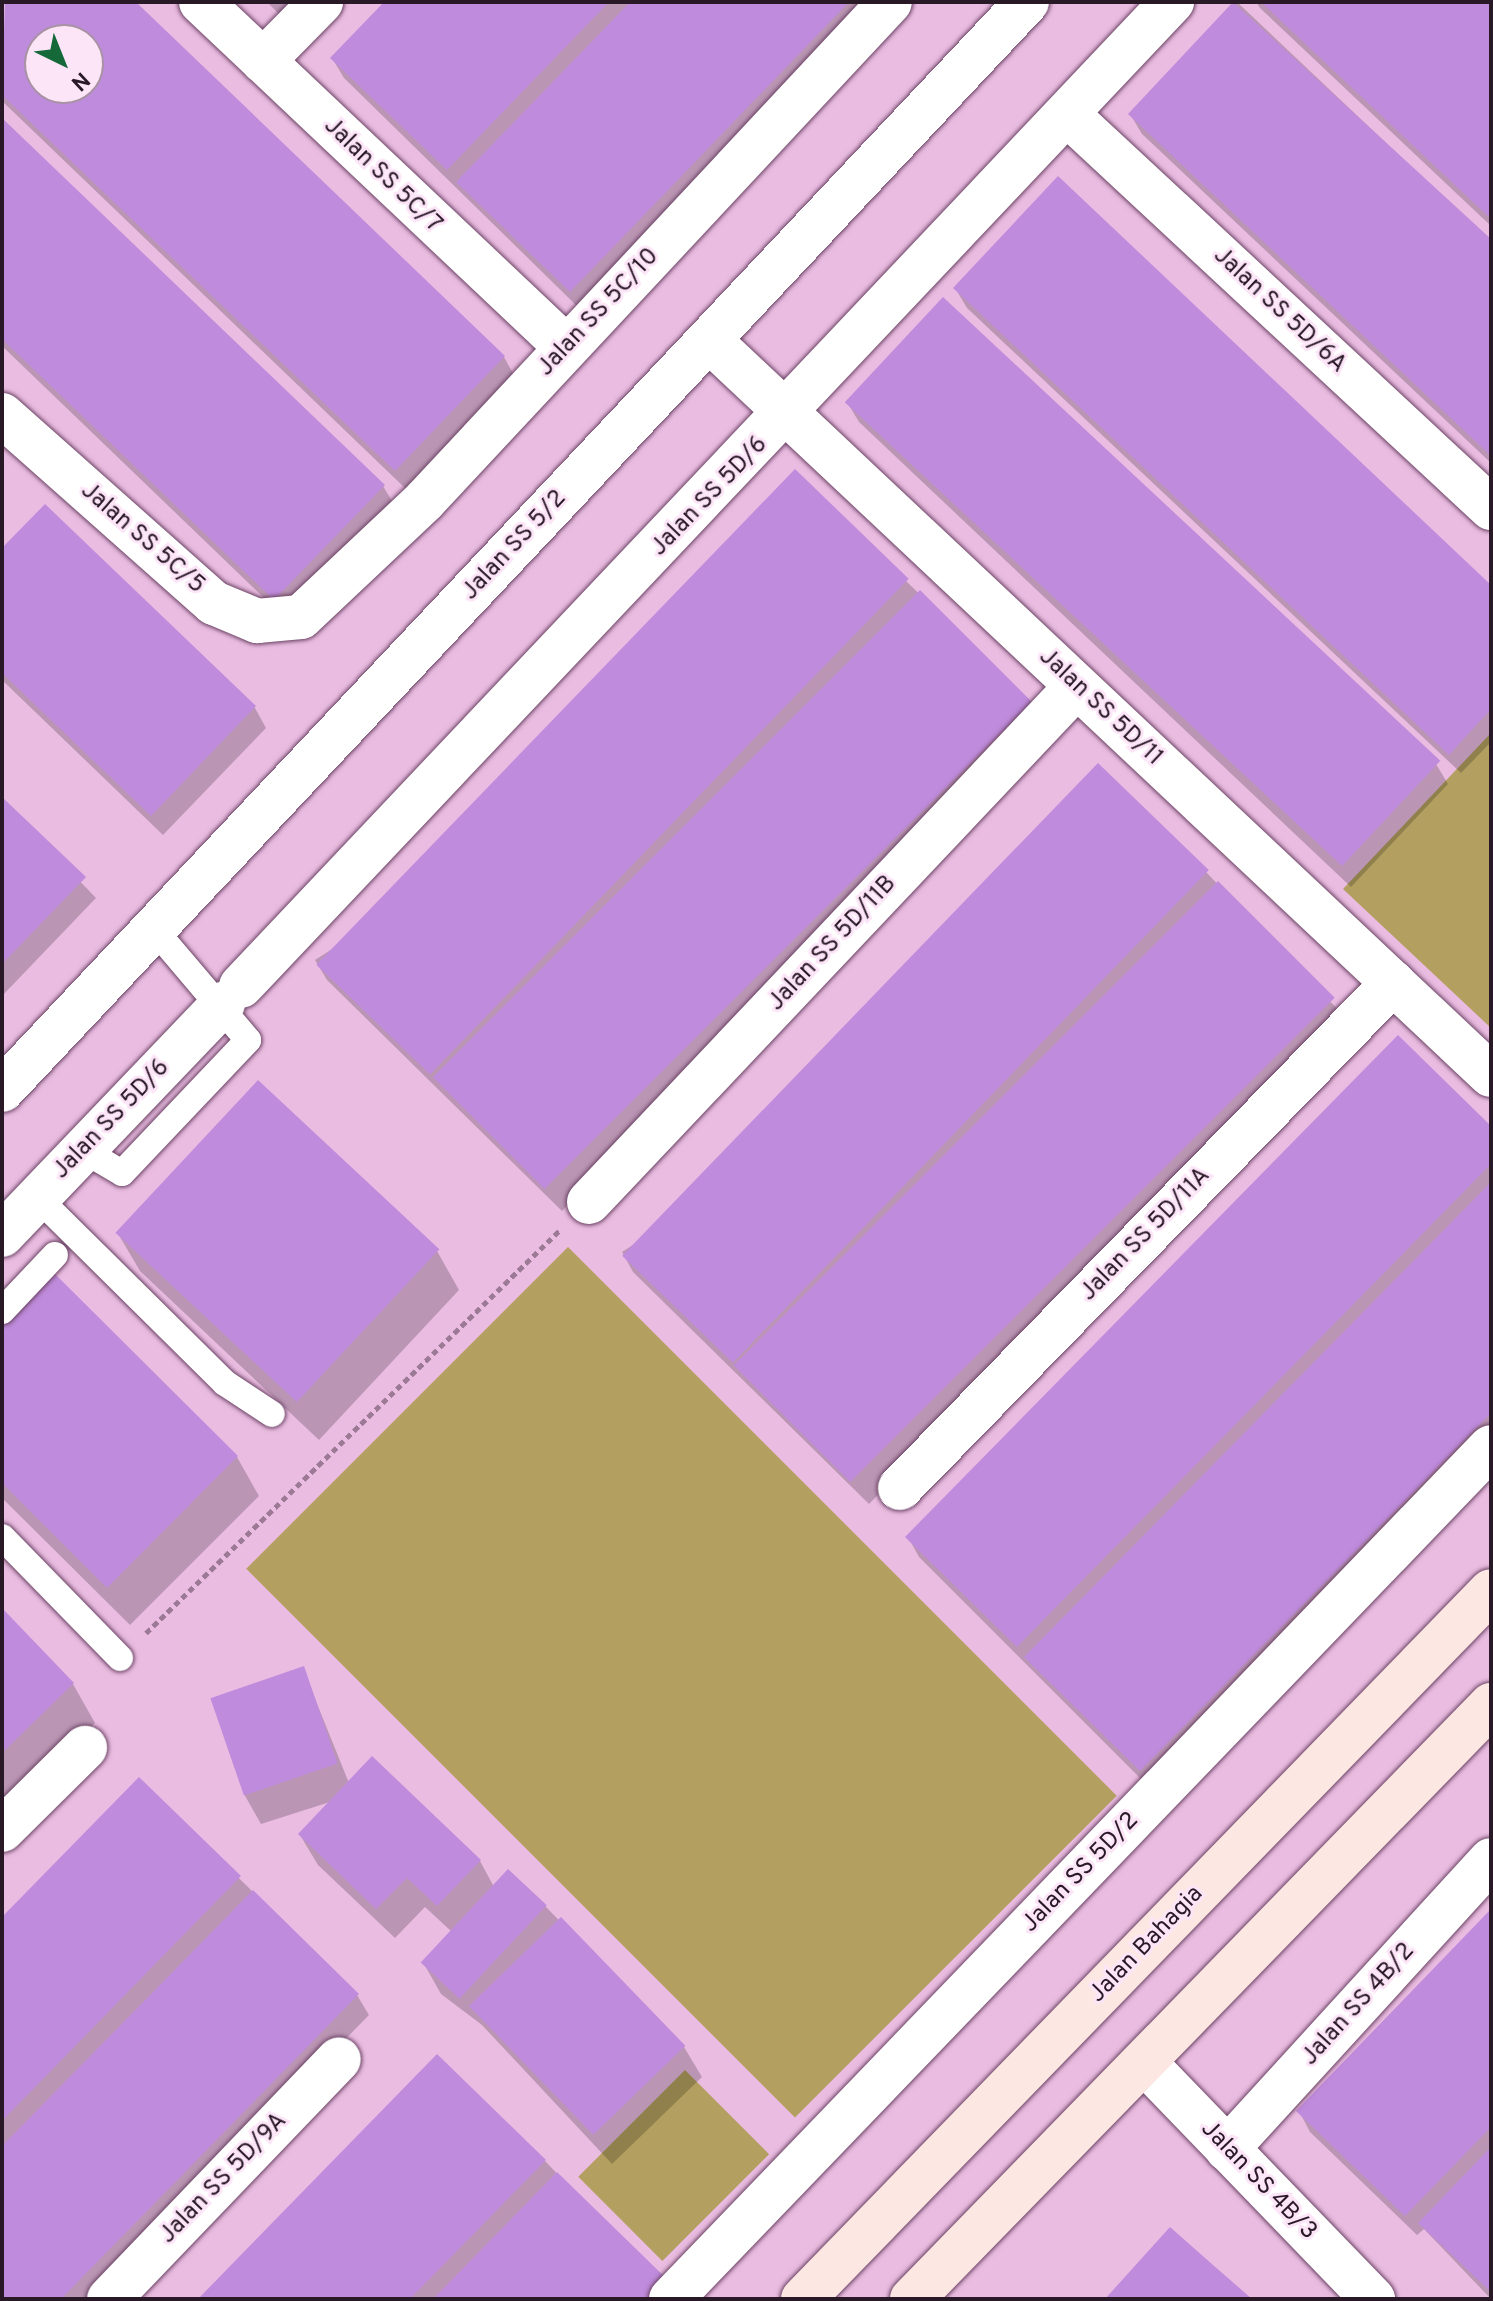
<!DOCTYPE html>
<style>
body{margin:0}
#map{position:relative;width:1493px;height:2301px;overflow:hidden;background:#eabce1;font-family:Overpass,sans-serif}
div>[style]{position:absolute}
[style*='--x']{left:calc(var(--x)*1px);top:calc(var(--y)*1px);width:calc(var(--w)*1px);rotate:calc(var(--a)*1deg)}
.green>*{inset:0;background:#b3a060;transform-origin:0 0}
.shadow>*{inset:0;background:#0003}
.building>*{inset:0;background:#bf8bdc;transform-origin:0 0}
.path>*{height:5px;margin-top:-2.5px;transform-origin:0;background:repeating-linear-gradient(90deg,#9c7a96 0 6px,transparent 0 10px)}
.roads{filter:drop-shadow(0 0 2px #6a4364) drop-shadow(0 0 2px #6a4364)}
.service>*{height:26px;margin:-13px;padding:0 13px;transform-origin:13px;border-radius:13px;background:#fff}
.minor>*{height:44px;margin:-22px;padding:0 22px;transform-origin:22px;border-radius:22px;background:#fff}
.tertiary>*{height:44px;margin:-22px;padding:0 22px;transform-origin:22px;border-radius:22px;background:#fff}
.secondary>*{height:44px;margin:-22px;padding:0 22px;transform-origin:22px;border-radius:22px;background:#fde7e2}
span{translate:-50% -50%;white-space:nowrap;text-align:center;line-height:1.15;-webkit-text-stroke:6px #fde5f8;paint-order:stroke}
.street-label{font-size:24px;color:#291927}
.frame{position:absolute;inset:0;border:4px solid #291927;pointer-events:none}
.north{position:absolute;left:24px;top:24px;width:80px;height:80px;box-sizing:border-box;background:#fde5f8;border:2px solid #a893a4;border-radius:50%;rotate:137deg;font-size:22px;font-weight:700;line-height:32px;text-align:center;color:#291927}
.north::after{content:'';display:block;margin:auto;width:28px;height:36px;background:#156838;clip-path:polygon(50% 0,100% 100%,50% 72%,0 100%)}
</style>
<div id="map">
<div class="green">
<div style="clip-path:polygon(1491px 733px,1491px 1028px,1343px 889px)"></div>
<div style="left:568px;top:1247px;width:776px;height:455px;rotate:45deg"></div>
<div style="left:685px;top:2070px;width:119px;height:151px;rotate:45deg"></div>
</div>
<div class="shadow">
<div style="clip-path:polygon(evenodd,7px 2px,133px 2px,504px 357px,515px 377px,407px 490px,2px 101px,7px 2px,40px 40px,88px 40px,88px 88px,40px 88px,40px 40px)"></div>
<div style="clip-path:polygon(267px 2px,307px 2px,287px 22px)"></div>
<div style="clip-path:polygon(387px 2px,880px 2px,582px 311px,344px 78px,332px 58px)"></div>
<div style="clip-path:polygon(1237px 2px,1491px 242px,1491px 463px,1142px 134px,1130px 114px)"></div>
<div style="clip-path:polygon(1256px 2px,1491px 5px,1491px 226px,1260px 8px)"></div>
<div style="clip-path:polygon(2px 121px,383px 486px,395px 506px,286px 619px,2px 346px)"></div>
<div style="clip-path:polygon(955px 288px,1491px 588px,1491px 742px,1461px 773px,967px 308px)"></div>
<div style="clip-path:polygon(847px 402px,1436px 764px,1448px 784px,1351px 887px,859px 422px)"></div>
<div style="clip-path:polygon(45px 507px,255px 708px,266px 728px,163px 835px,2px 680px,2px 551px)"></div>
<div style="clip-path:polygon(906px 581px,1031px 702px,1042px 722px,562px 1211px,327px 980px,315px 960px)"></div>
<div style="clip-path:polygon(2px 800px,96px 898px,2px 996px)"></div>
<div style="clip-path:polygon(1206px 872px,1346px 1018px,869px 1504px,633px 1272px,622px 1252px)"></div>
<div style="clip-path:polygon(1491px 1129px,1491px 1445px,1152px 1790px,919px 1557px,908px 1537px)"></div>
<div style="clip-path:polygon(117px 1232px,437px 1251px,459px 1290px,319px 1440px,140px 1271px)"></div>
<div style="clip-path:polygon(2px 1330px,237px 1457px,259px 1496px,130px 1625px,2px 1498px)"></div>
<div style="clip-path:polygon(2px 1611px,73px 1684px,95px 1723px,2px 1814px)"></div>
<div style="clip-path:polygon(303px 1669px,349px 1783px,372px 1759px,480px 1861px,494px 1887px,545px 1906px,684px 2047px,702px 2077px,612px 2164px,482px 2025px,441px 1994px,424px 1964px,452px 1932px,425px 1907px,395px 1938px,318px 1865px,300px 1835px,333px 1801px,261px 1824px,244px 1794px)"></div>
<div style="clip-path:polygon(139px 1779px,357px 1995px,369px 2015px,92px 2299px,2px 2299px,2px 1920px)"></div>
<div style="clip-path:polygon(1491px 1911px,1491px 2299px,1424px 2229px,1417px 2235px,1310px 2132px,1299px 2111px)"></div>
<div style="clip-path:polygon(545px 2161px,678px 2299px,201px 2299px)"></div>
</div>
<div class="building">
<div style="clip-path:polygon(evenodd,5px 2px,136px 2px,505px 356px,395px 471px,2px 95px,5px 2px,40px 40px,88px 40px,88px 88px,40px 88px,40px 40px)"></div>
<div style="clip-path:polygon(384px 2px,609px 2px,447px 170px,330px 58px)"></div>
<div style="clip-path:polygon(630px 2px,849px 2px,570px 292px,456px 182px)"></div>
<div style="clip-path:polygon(1233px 2px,1491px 239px,1491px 456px,1128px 114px)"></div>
<div style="clip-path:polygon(1261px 2px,1491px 2px,1491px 219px)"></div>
<div style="clip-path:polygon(2px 118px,385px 485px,274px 600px,2px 339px)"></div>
<div style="clip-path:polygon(1058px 176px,1491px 585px,1491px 709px,1449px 755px,953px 288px)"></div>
<div style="left:943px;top:297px;width:680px;height:144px;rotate:43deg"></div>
<div style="left:795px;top:469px;width:158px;height:689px;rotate:44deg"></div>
<div style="clip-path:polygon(45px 504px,256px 706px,151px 816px,2px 673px,2px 548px)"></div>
<div style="left:920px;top:590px;width:158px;height:689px;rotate:45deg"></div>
<div style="left:1098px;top:763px;width:154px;height:685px;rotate:44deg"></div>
<div style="clip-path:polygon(2px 797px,86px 877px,2px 964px)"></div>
<div style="left:1218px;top:881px;width:165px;height:685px;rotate:45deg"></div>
<div style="clip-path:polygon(1398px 1035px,1491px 1126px,1491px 1164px,1017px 1647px,905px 1537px)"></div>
<div style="left:258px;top:1080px;width:248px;height:209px;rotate:43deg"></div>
<div style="clip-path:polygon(1491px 1182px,1491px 1413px,1140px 1771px,1024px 1657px)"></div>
<div style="clip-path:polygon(55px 1274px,238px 1456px,107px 1588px,2px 1483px,2px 1327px)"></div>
<div style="clip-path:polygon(2px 1608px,74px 1683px,2px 1753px)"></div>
<div style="left:304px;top:1666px;width:103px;height:99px;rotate:71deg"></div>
<div style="clip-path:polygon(372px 1756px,481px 1860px,437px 1906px,407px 1878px,376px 1909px,298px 1834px)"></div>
<div style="clip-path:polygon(139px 1777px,241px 1876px,2px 2121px,2px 1917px)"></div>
<div style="left:508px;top:1869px;width:53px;height:128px;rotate:43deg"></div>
<div style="clip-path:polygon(253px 1890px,359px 1994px,61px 2299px,2px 2299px,2px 2146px)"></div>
<div style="clip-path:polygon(1491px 1909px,1491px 2127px,1405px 2216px,1296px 2111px)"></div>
<div style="left:561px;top:1917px;width:179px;height:128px;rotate:46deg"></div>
<div style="clip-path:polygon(437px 2054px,546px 2160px,410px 2299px,198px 2299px)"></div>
<div style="clip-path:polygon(1491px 2147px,1491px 2292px,1418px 2223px)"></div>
<div style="clip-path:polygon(557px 2172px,672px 2284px,657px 2299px,433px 2299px)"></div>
<div style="clip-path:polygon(1170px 2227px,1213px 2265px,1252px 2299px,1105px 2299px)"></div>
</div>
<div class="path">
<div style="--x:146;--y:1633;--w:578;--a:-44.23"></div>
</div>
<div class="roads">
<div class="service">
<div style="--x:83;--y:1150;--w:45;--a:30.5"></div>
<div style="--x:122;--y:1173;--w:183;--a:-46.5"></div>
<div style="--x:248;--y:1040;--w:145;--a:-130.3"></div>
<div style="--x:38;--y:1198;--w:263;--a:44.7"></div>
<div style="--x:225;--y:1383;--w:56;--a:33.4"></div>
<div style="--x:2;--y:1311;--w:77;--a:-46.6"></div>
<div style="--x:2;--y:1537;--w:169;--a:45.7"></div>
</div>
<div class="minor">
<div style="--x:201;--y:2;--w:502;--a:43.39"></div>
<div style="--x:263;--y:61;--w:83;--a:-45.5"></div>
<div style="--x:1067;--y:114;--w:579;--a:42.9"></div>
<div style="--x:709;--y:340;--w:1073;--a:43.23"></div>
<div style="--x:2;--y:415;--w:283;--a:41.6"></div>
<div style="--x:214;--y:603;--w:47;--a:22.7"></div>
<div style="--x:257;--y:621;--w:44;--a:-5.2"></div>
<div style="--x:301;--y:617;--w:170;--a:-43.3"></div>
<div style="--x:425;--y:500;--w:681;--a:-46.96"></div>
<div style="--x:241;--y:986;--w:1355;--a:-46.59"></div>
<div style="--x:589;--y:1202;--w:710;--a:-46.6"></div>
<div style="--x:2;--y:1235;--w:320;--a:-46.3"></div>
<div style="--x:900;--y:1488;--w:706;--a:-45.69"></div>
<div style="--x:2;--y:1830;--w:117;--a:-44.7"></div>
<div style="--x:1144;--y:2062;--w:330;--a:46"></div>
<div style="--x:1227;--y:2149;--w:391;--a:-47.6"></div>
<div style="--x:109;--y:2299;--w:332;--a:-46.2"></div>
<div style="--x:671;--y:2299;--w:1182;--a:-46.1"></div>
</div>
<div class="tertiary">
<div style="--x:2;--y:1090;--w:1495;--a:-46.71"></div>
</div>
<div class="secondary">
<div style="--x:803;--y:2299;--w:987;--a:-45.82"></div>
<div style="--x:912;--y:2299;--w:830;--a:-45.73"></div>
</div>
</div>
<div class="street-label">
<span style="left:382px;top:176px;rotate:44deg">Jalan SS 5C/7</span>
<span style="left:1279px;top:311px;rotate:43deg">Jalan SS 5D/6A</span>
<span style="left:599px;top:313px;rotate:-47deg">Jalan SS 5C/10</span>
<span style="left:710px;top:497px;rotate:-46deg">Jalan SS 5D/6</span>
<span style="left:142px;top:539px;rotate:41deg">Jalan SS 5C/5</span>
<span style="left:515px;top:546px;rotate:-47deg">Jalan SS 5/2</span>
<span style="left:1100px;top:708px;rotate:43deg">Jalan SS 5D/11</span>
<span style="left:833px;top:944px;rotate:-47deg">Jalan SS 5D/11B</span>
<span style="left:112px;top:1120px;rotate:-46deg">Jalan SS 5D/6</span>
<span style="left:1146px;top:1235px;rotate:-46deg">Jalan SS 5D/11A</span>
<span style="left:1081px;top:1873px;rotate:-46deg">Jalan SS 5D/2</span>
<span style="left:1147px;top:1945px;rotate:-46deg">Jalan Bahagia</span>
<span style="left:1359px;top:2005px;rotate:-48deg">Jalan SS 4B/2</span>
<span style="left:224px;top:2179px;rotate:-46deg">Jalan SS 5D/9A</span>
<span style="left:1258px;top:2181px;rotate:46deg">Jalan SS 4B/3</span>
</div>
<div class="frame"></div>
<div class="north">N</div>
</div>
